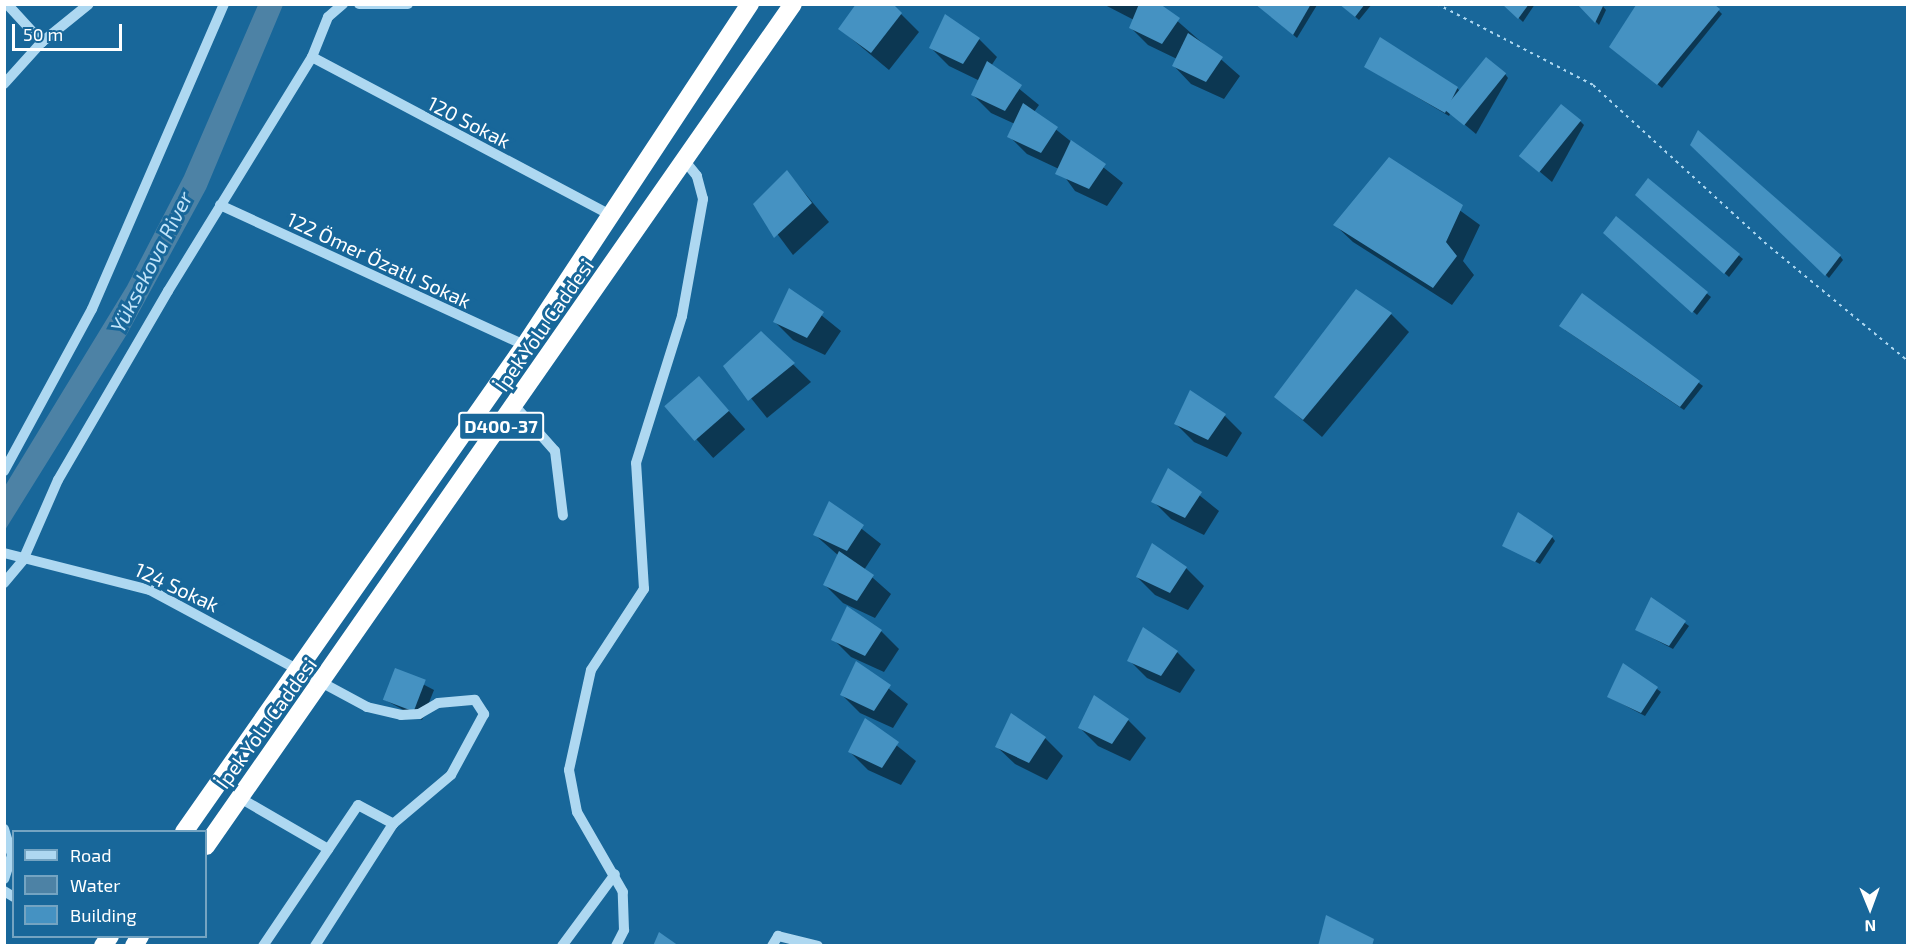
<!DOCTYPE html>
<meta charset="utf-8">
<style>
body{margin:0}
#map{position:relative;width:1912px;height:950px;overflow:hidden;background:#18679a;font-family:"Exo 2",sans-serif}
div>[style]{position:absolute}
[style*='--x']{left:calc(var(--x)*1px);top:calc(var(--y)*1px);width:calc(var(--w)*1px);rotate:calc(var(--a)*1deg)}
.water>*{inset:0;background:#4d82a5}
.shadow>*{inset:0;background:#0007;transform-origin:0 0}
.building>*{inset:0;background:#4592c2;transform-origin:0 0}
.path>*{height:2px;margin-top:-1px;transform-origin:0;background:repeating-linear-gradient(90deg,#aed8f1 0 3px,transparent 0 7.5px)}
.minor>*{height:10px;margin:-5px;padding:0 5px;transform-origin:5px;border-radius:5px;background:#aed8f1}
.highway>*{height:18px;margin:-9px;padding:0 9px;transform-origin:9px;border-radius:9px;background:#fff}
span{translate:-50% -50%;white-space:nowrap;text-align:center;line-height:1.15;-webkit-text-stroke:6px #18679a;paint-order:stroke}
.shield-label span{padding:2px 4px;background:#18679a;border:2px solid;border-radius:4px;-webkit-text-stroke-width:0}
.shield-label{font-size:18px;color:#fff;font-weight:700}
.street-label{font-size:20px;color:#fff}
.water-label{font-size:21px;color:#c1e4f9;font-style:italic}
.frame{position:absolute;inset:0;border:6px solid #fff;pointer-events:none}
.legend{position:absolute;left:12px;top:830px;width:195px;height:108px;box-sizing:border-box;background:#18679a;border:2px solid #74a4c2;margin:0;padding:8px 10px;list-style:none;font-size:18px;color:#fff}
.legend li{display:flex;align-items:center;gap:12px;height:30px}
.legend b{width:30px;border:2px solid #74a4c2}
.north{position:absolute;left:1840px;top:878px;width:60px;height:60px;-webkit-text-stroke:4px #18679a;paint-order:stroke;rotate:179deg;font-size:16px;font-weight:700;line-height:24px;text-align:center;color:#fff}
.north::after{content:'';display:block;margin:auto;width:21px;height:27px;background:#fff;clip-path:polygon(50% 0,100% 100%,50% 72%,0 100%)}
.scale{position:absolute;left:12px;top:24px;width:110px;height:27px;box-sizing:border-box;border:3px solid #fff;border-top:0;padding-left:8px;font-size:18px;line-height:21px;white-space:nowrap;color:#fff;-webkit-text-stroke:4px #18679a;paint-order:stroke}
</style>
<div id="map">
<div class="water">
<div style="clip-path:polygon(258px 5px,283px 5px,206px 189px,127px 334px,5px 530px,5px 486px,127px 286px,184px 176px)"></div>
</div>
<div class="shadow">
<div style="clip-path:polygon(1103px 4px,1158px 4px,1240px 76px,1224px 99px,1191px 84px,1174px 66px,1177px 59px,1148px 45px,1130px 27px,1134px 20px)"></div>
<div style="clip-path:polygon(1257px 4px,1316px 4px,1317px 5px,1297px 38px)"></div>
<div style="clip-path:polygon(1341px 4px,1372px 4px,1359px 20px)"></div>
<div style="clip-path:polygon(1504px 4px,1535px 4px,1523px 22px)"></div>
<div style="clip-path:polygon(1579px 4px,1601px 4px,1606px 10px,1599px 25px)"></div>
<div style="clip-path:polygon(1638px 4px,1712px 4px,1722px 14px,1662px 88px,1611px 46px)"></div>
<div style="clip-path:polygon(901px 14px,919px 32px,889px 70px,840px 29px)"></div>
<div style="clip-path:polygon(979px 39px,997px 57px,991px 66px,1039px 105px,1034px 112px,1123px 183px,1107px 206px,1075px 191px,1059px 169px,1027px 154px,1009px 136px,1015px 124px,991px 113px,973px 95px,980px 81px,949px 66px,931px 48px)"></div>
<div style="clip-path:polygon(1366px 67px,1457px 88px,1461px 92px,1449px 116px)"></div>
<div style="clip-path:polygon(1505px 74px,1508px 78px,1476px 134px,1458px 119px)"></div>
<div style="clip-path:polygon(1580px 121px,1584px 125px,1552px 182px,1533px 166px)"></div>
<div style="clip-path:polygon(1692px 145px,1840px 256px,1843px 260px,1829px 278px)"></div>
<div style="clip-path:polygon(1389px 159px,1480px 225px,1463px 261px,1474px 275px,1452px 305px,1353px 242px,1335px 225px)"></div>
<div style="clip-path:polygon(787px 172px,829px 222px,793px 255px,755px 204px)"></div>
<div style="clip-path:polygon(1649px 180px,1743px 259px,1729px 277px,1637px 195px)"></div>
<div style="clip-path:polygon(1616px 218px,1711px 297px,1697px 315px,1605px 233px)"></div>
<div style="clip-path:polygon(790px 290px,841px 331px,825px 355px,793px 340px,775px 322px)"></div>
<div style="clip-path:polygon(1582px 295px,1703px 386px,1684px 410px,1565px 330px)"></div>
<div style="clip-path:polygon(1391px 314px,1409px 332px,1322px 437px,1276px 397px)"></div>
<div style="clip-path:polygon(761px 333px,811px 382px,767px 418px,725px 366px)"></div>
<div style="left:699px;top:378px;width:69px;height:43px;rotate:48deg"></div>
<div style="clip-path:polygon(1225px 416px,1242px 433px,1227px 457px,1194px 442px,1176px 424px)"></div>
<div style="clip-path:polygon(1168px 470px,1219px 511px,1204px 535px,1171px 519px,1153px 501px)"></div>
<div style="clip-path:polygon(830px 504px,881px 544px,864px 570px,891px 594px,875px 618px,843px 603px,825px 585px,839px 556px,815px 535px)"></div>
<div style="clip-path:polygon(1552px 537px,1555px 541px,1540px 564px,1503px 545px)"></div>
<div style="clip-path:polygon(1186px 568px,1204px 586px,1188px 610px,1155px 595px,1137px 577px)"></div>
<div style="clip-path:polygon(1652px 599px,1689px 626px,1673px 649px,1637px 630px)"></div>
<div style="clip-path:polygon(881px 631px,899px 649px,884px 672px,851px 657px,833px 639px)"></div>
<div style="clip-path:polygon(1177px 652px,1195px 670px,1180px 693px,1147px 678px,1129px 660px)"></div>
<div style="clip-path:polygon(857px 663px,908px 704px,893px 728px,860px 713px,842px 695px)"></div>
<div style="clip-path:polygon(396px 670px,434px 690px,422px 720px,385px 700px)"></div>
<div style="clip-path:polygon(1657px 689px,1661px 692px,1645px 716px,1609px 697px)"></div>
<div style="clip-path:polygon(865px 720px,916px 761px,901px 785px,868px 770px,850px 752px)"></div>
<div style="clip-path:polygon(1128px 720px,1146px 738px,1130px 761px,1098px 746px,1080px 728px)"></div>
<div style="clip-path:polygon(1045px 738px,1063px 756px,1047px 780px,1015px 764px,997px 747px)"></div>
</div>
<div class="building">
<div style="clip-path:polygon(856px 4px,893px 4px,902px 13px,871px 53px,838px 29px)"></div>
<div style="clip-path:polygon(1139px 4px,1160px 4px,1180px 18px,1162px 44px,1129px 28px)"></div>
<div style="clip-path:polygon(1255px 4px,1311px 4px,1293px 35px)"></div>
<div style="clip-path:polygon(1339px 4px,1365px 4px,1355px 17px)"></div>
<div style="clip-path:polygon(1502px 4px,1529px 4px,1518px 19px)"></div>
<div style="clip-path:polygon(1577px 4px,1604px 4px,1595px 23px)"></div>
<div style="clip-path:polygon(1636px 5px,1715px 5px,1720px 9px,1657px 85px,1609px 47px)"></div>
<div style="clip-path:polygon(945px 14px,980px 38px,963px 64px,929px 48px)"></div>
<div style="clip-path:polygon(1188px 33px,1223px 57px,1206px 82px,1172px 66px)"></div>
<div style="clip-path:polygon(1380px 37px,1458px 87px,1445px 113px,1364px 67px)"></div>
<div style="left:1486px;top:57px;width:26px;height:67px;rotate:39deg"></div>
<div style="clip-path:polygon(987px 61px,1022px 85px,1005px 111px,971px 95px)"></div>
<div style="clip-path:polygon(1023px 103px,1058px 127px,1041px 153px,1007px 137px)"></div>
<div style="left:1561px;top:104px;width:26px;height:67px;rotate:39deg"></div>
<div style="clip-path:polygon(1698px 130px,1841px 255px,1825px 276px,1690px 145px)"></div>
<div style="clip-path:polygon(1071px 140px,1106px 164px,1089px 189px,1055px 174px)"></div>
<div style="clip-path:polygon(1389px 157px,1463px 205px,1446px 242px,1457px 256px,1433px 288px,1333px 225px)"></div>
<div style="clip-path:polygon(787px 170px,812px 203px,774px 238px,753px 204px)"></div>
<div style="clip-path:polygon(1648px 178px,1740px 254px,1724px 274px,1635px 195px)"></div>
<div style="clip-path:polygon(1616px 216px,1708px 292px,1692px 313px,1603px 233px)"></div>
<div style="clip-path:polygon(789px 288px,824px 312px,807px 338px,773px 322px)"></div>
<div style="clip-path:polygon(1356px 289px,1392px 313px,1303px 420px,1274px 397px)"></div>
<div style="clip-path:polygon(1582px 293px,1700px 381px,1680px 407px,1559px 326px)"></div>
<div style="clip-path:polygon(761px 331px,795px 363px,748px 401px,723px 366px)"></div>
<div style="left:699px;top:376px;width:46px;height:46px;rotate:49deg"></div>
<div style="clip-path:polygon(1190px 390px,1226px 414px,1208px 440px,1174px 424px)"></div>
<div style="clip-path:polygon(1168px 468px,1202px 492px,1185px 518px,1151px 502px)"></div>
<div style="clip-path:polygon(829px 501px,864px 525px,847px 551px,813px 535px)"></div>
<div style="clip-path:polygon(1518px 512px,1553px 536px,1535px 562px,1502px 546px)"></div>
<div style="clip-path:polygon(1152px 543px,1187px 567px,1170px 593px,1136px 577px)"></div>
<div style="clip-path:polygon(839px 551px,874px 575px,857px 601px,823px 585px)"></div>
<div style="clip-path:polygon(1651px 597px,1686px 621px,1669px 646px,1635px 630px)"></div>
<div style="clip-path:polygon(847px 606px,882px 630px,865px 656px,831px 640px)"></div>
<div style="clip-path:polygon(1143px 627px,1178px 651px,1161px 676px,1127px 661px)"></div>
<div style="clip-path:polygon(856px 661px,891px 685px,874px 711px,840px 695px)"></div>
<div style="clip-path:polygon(1623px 663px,1658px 687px,1641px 713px,1607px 697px)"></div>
<div style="left:395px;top:668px;width:33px;height:34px;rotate:21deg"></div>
<div style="clip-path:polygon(1094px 695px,1129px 719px,1112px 744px,1078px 728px)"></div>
<div style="clip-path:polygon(1011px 713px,1046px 737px,1029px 763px,995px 747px)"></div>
<div style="clip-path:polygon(865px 718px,899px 742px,882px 768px,848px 752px)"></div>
<div style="clip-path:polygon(1326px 915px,1374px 939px,1372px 946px,1318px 946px)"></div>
<div style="clip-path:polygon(659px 932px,679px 946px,653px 946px)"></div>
</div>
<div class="path">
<div style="--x:1437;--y:4;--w:176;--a:27.4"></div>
<div style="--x:1593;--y:85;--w:240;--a:42.5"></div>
<div style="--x:1770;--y:247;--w:179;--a:39.6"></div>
</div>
<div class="minor">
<div style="--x:7;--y:4;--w:52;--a:47.4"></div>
<div style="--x:359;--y:4;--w:49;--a:0"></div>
<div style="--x:312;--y:57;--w:338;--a:27.9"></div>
<div style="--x:4;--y:84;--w:57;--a:-47.9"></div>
<div style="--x:42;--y:42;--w:60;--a:-39"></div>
<div style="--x:220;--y:205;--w:336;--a:24.7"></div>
<div style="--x:515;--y:406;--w:60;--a:48.4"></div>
<div style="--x:555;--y:451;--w:65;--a:83"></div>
<div style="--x:4;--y:471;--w:184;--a:-61.5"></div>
<div style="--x:92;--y:309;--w:332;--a:-66.6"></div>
<div style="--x:4;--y:553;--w:151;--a:14.2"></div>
<div style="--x:150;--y:590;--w:247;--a:28.3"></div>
<div style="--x:367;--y:707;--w:35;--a:13"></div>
<div style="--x:401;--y:715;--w:18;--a:-3"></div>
<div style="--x:419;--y:714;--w:22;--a:-30"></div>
<div style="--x:438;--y:703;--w:37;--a:-5"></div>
<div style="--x:475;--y:700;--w:17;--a:57"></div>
<div style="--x:484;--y:714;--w:69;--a:118.4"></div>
<div style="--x:451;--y:775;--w:76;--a:139.8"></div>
<div style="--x:393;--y:824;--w:145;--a:122.6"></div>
<div style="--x:4;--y:583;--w:30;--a:-50"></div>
<div style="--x:23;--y:560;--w:87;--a:-66.4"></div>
<div style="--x:58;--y:480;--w:219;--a:-59.8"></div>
<div style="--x:168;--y:291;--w:275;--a:-58.4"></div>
<div style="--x:312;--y:57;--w:43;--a:-68.2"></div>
<div style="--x:328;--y:17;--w:20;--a:-41"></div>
<div style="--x:240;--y:798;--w:102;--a:30.1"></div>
<div style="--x:4;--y:829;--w:27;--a:73"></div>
<div style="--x:12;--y:855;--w:25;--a:108"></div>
<div style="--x:4;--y:891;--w:12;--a:31"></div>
<div style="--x:263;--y:946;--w:170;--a:-56"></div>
<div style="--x:358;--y:805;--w:40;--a:28"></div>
<div style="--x:562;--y:946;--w:89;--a:-53.6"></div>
<div style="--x:616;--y:946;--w:18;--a:-63"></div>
<div style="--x:624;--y:930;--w:38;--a:-92"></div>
<div style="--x:623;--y:892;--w:92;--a:-119.9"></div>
<div style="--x:577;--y:812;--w:43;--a:-100.8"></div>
<div style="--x:569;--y:770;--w:102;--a:-77.6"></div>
<div style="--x:591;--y:670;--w:97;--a:-56.8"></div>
<div style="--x:644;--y:589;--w:126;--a:-93.6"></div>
<div style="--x:636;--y:463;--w:154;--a:-72.6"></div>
<div style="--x:682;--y:316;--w:119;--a:-79.8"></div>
<div style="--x:703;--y:199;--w:24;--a:-105"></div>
<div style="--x:697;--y:176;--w:19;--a:-129"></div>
<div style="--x:772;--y:946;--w:12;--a:-59"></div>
<div style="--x:778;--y:936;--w:41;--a:14"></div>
</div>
<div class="highway">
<div style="--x:184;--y:832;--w:595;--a:-55"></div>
<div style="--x:525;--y:345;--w:409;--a:-56.6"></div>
<div style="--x:206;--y:846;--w:1026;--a:-55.12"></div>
<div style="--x:103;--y:946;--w:12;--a:-55"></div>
<div style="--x:134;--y:946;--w:12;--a:-59"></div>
</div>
<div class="shield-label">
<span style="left:501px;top:426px">D400-37</span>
</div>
<div class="street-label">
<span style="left:469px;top:122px;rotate:27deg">120 Sokak</span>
<span style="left:379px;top:260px;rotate:25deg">122 Ömer Özatlı Sokak</span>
<span style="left:544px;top:325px;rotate:-55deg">İpek Yolu Caddesi</span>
<span style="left:177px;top:587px;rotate:25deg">124 Sokak</span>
<span style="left:266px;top:723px;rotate:-54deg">İpek Yolu Caddesi</span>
</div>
<div class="water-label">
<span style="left:151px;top:262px;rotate:-63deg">Yüksekova River</span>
</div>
<div class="frame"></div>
<ul class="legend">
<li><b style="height:8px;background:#aed8f1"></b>Road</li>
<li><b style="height:16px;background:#4d82a5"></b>Water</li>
<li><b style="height:16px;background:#4592c2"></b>Building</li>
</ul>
<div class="north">N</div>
<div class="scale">50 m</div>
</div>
